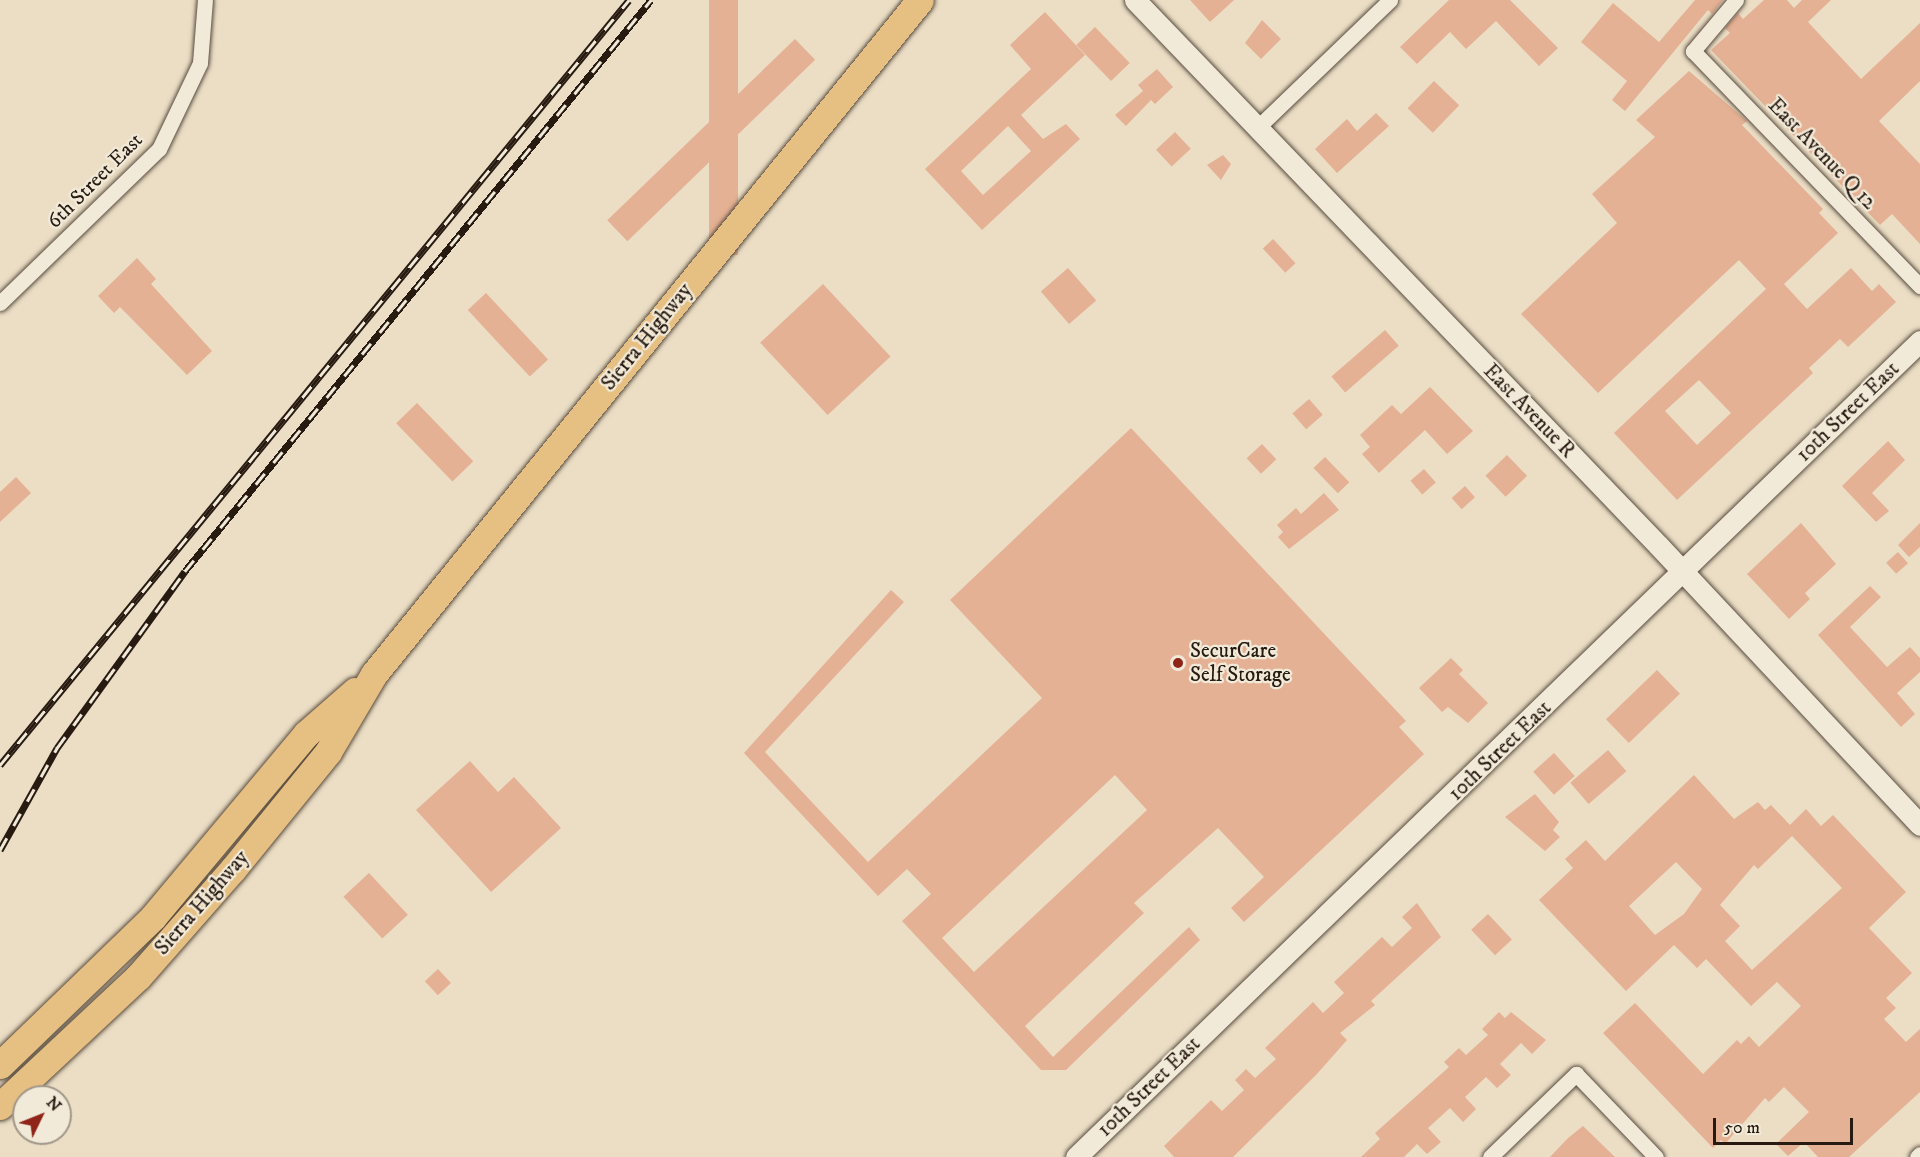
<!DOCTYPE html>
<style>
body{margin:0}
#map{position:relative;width:1920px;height:1157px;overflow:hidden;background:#ebdec5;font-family:"IM FELL DW Pica",serif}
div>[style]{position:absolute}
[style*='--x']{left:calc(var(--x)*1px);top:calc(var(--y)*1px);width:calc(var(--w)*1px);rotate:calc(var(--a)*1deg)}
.building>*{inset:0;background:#e5b194;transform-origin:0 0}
.roads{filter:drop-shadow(0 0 2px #584b3e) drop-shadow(0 0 2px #584b3e)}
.street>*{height:15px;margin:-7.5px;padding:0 7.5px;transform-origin:7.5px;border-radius:7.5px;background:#f2ead9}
.secondary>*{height:21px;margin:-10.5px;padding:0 10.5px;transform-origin:10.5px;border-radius:10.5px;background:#f2ead9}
.highway>*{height:27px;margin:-13.5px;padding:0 13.5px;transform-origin:13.5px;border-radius:13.5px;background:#e6bf82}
.rail>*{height:7px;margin-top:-3.5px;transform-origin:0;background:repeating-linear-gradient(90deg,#f2ead9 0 14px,#271a11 0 28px);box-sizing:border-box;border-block:2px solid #271a11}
.dots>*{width:16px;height:16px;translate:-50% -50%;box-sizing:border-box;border:3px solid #f2ead9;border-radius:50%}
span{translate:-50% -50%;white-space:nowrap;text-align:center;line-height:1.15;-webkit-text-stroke:4.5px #f2ead9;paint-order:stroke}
.street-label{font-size:21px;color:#271a11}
.poi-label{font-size:21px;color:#271a11}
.left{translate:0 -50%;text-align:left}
.north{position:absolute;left:12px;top:1085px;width:60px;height:60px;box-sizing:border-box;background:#f2ead9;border:2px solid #a19789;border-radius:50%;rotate:47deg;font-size:16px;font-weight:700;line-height:24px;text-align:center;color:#271a11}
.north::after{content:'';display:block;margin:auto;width:21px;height:27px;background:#8f2418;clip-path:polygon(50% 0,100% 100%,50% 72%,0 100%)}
.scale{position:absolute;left:1713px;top:1118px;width:140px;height:27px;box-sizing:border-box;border:3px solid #271a11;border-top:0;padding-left:8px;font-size:18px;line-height:21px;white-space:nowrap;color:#271a11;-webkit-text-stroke:4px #f2ead9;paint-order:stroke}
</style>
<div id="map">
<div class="building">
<div style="left:709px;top:0;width:29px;height:255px"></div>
<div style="clip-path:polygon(1190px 0,1234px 0,1210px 22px)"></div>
<div style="clip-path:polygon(1449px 0,1510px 0,1558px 48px,1539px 66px,1496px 21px,1466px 49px,1450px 32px,1417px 64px,1400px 47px)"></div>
<div style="clip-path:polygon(1695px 0,1723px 0,1712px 14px,1708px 10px,1625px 111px,1612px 100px,1627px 81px,1581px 42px,1613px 3px,1659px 42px)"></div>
<div style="clip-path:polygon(1764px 0,1787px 0,1794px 8px,1802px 0,1831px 0,1808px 22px,1861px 79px,1920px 23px,1920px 81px,1879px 121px,1920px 164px,1920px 244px,1892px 214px,1880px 225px,1711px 50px,1730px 33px,1725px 28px,1738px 13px,1743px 19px)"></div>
<div style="clip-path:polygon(evenodd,1045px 12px,1085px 55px,1021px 115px,1043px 139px,1066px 124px,1080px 139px,982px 230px,925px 169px,1031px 69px,1010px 45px,1045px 12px,1008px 126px,1031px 151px,983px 195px,961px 171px,1008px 126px)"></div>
<div style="clip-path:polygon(1262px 20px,1281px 39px,1261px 59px,1245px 43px)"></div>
<div style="left:1095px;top:27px;width:50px;height:26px;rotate:46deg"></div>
<div style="left:795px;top:39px;width:29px;height:261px;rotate:46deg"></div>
<div style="clip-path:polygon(1157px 69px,1173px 87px,1155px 104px,1151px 100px,1126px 126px,1115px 115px,1143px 91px,1138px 85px)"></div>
<div style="clip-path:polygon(evenodd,1689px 71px,1747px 121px,1742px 125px,1823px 209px,1819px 213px,1838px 233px,1784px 284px,1807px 309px,1851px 268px,1872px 291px,1879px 284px,1896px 302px,1848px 347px,1840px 339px,1809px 368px,1813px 373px,1677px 500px,1614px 433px,1766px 289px,1739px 260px,1598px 393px,1521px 314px,1617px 223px,1592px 194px,1655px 137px,1636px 120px,1689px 71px,1699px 380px,1731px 413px,1697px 445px,1665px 411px,1699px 380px)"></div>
<div style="left:1434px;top:81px;width:35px;height:38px;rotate:44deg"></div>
<div style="clip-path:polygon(1376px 113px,1389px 126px,1337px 173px,1315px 149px,1347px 119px,1357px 131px)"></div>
<div style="left:1175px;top:132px;width:23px;height:26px;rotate:47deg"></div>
<div style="clip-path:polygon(1223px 155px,1231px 164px,1221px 180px,1207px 165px)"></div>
<div style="left:1273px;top:239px;width:33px;height:14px;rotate:47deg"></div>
<div style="clip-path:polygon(137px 258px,156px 279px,151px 284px,212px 351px,187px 375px,120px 307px,114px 313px,98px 296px)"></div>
<div style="left:1068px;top:268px;width:43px;height:36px;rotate:49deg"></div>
<div style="left:823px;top:284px;width:99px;height:86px;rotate:47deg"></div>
<div style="left:486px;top:293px;width:91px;height:25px;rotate:47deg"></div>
<div style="left:1385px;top:330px;width:21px;height:71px;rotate:49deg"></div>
<div style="clip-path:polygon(1430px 387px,1473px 431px,1447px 454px,1425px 430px,1379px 473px,1362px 454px,1370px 447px,1360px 435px,1392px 405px,1401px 414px)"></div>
<div style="left:1309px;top:399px;width:21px;height:22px;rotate:49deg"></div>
<div style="left:417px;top:403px;width:81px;height:29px;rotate:46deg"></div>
<div style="clip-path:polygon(evenodd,1131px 428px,1406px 721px,1399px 727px,1424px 754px,1244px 922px,1231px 908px,1264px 877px,1218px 828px,1134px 903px,1144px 913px,1025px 1026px,1053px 1057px,1189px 927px,1200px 940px,1066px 1070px,1041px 1070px,902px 921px,931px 894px,907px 869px,878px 896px,744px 753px,891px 590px,904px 602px,765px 752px,868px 862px,1042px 698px,950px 600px,1131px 428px,1115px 775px,1147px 810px,974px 972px,942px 938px,1115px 775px)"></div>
<div style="clip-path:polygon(1888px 441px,1905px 460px,1872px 493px,1889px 511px,1876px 522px,1842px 486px)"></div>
<div style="left:1262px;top:444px;width:21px;height:21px;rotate:47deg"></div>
<div style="left:1507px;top:455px;width:29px;height:30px;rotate:46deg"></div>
<div style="left:1325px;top:457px;width:35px;height:16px;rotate:46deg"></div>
<div style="left:1424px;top:469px;width:18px;height:18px;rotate:49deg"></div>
<div style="clip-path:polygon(16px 477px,31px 493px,0 522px,0 492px)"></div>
<div style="left:1465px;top:486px;width:15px;height:18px;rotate:48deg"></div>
<div style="clip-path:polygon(1324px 493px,1339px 510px,1289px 549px,1278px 537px,1283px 532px,1277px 525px,1296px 508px,1301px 514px)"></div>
<div style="clip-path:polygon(1801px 523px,1836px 564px,1805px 593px,1810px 599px,1789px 619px,1747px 574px)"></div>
<div style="clip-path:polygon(1920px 523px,1920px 547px,1909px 557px,1898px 545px)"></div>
<div style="left:1898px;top:552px;width:15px;height:16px;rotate:48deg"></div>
<div style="clip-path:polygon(1870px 586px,1881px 597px,1850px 627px,1887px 667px,1910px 647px,1920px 658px,1920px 672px,1897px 693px,1915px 714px,1901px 727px,1818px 635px)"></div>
<div style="clip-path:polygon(1451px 658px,1463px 670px,1459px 674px,1488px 703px,1468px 723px,1448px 707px,1442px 712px,1419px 688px)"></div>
<div style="left:1657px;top:670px;width:33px;height:71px;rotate:46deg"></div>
<div style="left:1608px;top:750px;width:28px;height:50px;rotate:49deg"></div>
<div style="left:1554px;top:753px;width:31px;height:28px;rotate:48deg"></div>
<div style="clip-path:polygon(470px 761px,498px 792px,514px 777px,561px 828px,491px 892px,416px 810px)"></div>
<div style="clip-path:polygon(evenodd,1694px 775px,1734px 819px,1758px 802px,1765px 810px,1771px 805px,1790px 825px,1806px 809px,1821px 826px,1833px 815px,1906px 892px,1869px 928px,1912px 973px,1886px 998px,1896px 1008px,1884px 1019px,1906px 1042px,1920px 1029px,1920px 1092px,1849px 1157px,1818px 1157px,1804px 1142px,1788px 1156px,1776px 1144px,1809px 1112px,1784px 1087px,1769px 1102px,1765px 1098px,1725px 1144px,1721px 1140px,1713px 1148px,1603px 1033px,1635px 1003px,1703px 1074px,1737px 1040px,1741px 1044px,1749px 1036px,1759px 1047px,1801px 1006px,1777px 982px,1751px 1006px,1706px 959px,1697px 968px,1674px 945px,1626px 991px,1539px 900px,1573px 868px,1565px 859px,1586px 840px,1605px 861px,1694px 775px,1792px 836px,1842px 888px,1752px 970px,1725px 941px,1740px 926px,1720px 905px,1754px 865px,1758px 869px,1792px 836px,1694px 775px,1676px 862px,1702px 889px,1684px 914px,1655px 935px,1629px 906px,1676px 862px)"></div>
<div style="clip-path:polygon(1535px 794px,1559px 822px,1553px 830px,1560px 837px,1545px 851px,1505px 817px)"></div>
<div style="left:369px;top:873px;width:57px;height:35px;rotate:47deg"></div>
<div style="clip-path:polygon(1417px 903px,1441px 937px,1371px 1001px,1375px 1005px,1340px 1033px,1347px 1040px,1316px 1075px,1233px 1157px,1174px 1157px,1164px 1146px,1211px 1100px,1222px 1111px,1244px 1090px,1235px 1080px,1246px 1069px,1255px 1078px,1276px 1059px,1265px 1048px,1313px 1002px,1323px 1013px,1344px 993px,1334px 982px,1382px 937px,1392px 947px,1412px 928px,1402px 917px)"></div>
<div style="left:1488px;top:914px;width:35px;height:23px;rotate:47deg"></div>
<div style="left:438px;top:969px;width:19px;height:18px;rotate:47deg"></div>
<div style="clip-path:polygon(1499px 1012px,1505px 1018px,1511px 1012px,1546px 1040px,1532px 1054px,1521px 1043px,1500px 1064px,1511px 1075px,1497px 1088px,1486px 1077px,1465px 1097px,1476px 1109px,1463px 1122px,1450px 1108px,1428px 1128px,1441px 1142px,1427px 1154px,1417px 1144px,1404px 1157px,1361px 1157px,1380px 1139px,1375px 1133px,1449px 1067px,1444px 1062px,1459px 1048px,1466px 1055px,1488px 1035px,1482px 1029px)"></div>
<div style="clip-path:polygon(1583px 1126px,1615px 1157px,1550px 1157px,1568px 1138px)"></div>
</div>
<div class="roads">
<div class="street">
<div style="--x:1736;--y:0;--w:67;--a:130.1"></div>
<div style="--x:1693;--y:51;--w:327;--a:46"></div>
<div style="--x:1256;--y:129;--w:186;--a:-43.9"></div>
<div style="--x:0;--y:303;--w:221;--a:-44.1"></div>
<div style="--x:159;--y:149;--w:95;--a:-64.5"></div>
<div style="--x:200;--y:63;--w:63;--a:-85.5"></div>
<div style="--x:1490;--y:1157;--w:120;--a:-44"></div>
<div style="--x:1576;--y:1074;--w:115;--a:46.1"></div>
<div style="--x:1917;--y:1157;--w:4;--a:-45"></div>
</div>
<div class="secondary">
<div style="--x:1135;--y:0;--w:755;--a:46.18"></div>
<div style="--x:1658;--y:545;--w:383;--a:46.9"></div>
<div style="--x:1076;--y:1157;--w:1174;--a:-44.03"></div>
</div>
<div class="highway">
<div style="--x:0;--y:1065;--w:213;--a:-44"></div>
<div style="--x:153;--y:917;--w:239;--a:-50.1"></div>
<div style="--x:306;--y:734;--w:65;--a:-41.3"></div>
<div style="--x:0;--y:1106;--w:189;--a:-43.1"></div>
<div style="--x:138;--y:977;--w:144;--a:-48.7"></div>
<div style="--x:233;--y:869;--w:151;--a:-50.9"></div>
<div style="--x:328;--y:752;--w:91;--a:-59.5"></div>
<div style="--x:374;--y:674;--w:867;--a:-50.99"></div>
</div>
</div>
<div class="rail">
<div style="--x:0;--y:765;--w:990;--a:-50.57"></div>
<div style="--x:0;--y:850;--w:117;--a:-60.8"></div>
<div style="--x:57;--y:748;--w:218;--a:-54.1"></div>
<div style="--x:185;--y:571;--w:737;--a:-50.78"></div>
</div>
<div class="dots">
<div style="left:1178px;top:663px;background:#8f2418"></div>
</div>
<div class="street-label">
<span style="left:1822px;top:154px;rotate:46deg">East Avenue Q 12</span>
<span style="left:95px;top:181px;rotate:-45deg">6th Street East</span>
<span style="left:647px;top:337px;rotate:-51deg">Sierra Highway</span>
<span style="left:1529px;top:411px;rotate:46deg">East Avenue R</span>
<span style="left:1848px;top:412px;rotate:-44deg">10th Street East</span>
<span style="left:1500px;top:751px;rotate:-44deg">10th Street East</span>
<span style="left:202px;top:903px;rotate:-49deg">Sierra Highway</span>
<span style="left:1149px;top:1087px;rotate:-44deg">10th Street East</span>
</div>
<div class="poi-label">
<span class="left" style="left:1190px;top:663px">SecurCare<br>Self Storage</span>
</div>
<div class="north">N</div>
<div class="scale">50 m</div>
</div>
